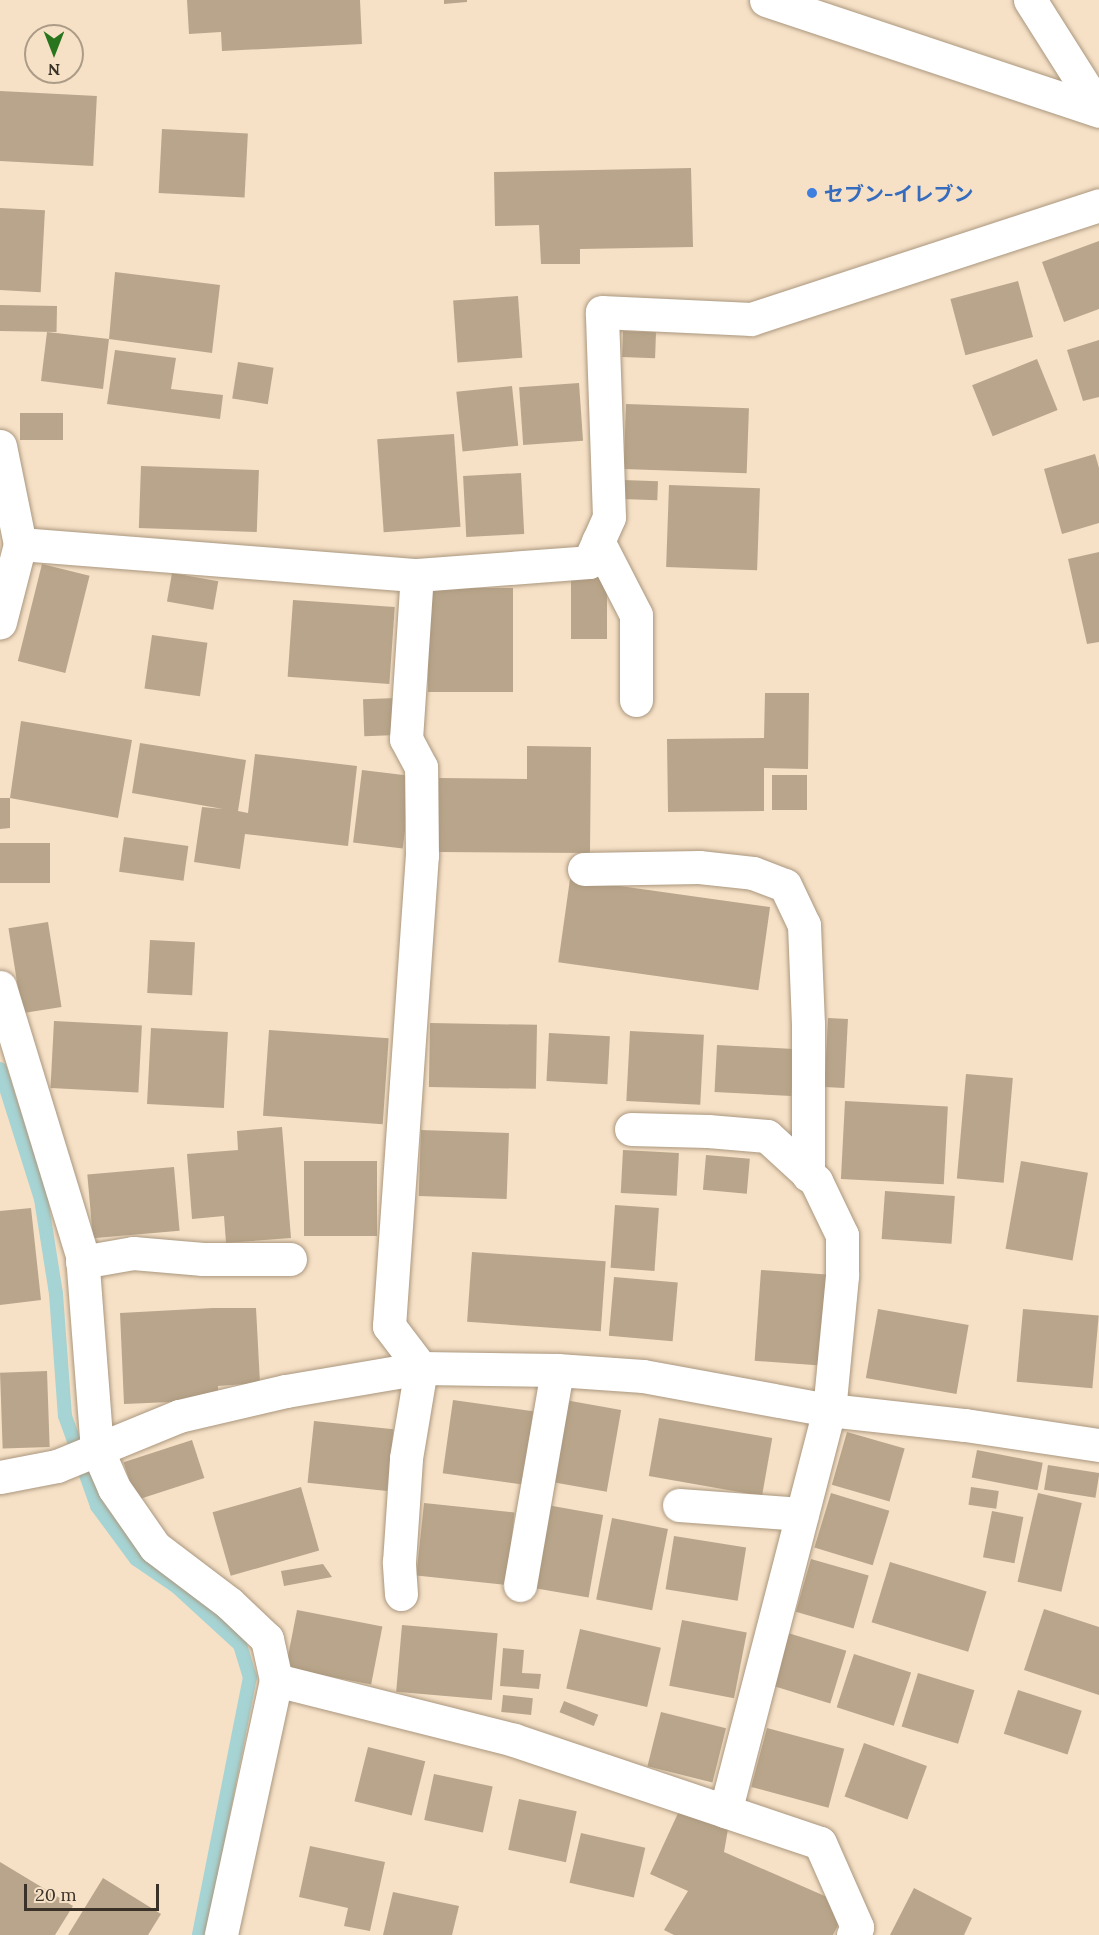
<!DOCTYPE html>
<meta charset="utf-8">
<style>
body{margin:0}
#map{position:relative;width:1099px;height:1935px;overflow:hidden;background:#f6e1c7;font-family:Lora,"Noto Sans JP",serif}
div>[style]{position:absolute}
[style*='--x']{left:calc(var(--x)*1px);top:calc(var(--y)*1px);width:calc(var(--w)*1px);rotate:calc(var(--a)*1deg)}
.stream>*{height:14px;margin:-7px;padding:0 7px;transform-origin:7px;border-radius:7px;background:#a6d3d3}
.building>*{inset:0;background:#b8a58b;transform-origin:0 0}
.roads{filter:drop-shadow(0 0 2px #aa977e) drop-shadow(0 0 2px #aa977e)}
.minor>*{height:33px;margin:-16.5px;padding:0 16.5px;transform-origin:16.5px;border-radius:16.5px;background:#fff}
.tertiary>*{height:33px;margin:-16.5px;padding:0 16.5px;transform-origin:16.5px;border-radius:16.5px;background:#fff}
.dots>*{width:16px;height:16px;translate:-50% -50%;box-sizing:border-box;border:3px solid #f6e1c7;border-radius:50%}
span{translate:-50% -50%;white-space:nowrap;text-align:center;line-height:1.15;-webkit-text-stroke:4.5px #f6e1c7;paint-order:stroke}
.shop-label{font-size:20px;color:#366cbe;font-weight:700}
.left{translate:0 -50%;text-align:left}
.north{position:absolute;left:24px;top:24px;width:60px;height:60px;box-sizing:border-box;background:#f6e1c7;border:2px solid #ab9b87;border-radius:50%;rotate:180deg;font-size:16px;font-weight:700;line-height:24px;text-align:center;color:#3a3228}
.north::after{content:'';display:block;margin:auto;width:21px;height:27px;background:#28751d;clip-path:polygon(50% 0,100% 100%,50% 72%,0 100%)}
.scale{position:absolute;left:24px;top:1884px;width:135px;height:27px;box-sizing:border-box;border:3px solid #3a3228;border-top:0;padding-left:8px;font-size:18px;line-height:21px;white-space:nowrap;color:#3a3228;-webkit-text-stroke:4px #f6e1c7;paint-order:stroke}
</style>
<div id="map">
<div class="stream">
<div style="--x:0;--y:1069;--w:136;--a:72.5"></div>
<div style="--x:41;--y:1199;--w:96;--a:81"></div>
<div style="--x:56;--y:1294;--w:122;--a:85.8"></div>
<div style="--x:65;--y:1416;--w:96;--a:70.4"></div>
<div style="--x:97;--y:1506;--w:66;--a:53.7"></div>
<div style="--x:136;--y:1559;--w:50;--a:34.3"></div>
<div style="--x:177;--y:1587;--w:86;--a:42.6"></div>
<div style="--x:240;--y:1645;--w:34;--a:73"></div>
<div style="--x:250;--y:1677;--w:263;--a:101.2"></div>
</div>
<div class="building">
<div style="clip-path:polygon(187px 0,360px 0,362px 44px,222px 51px,221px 32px,189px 34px)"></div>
<div style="clip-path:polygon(444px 0,467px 0,467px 2px,444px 4px)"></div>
<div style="left:0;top:91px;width:97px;height:70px;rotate:3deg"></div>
<div style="left:162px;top:129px;width:86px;height:64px;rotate:3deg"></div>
<div style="clip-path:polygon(691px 168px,693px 247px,580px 249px,580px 264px,541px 264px,539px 225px,495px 226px,494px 172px)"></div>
<div style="left:0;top:208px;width:45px;height:82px;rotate:3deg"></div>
<div style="clip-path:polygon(1099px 241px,1099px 309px,1064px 322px,1042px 262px)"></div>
<div style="clip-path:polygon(115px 272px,220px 285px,212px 353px,109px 339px,103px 389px,41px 381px,47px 332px,109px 339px)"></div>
<div style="left:1018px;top:281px;width:58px;height:70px;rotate:75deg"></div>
<div style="left:518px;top:296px;width:62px;height:65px;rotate:86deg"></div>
<div style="left:0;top:305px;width:57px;height:26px;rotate:1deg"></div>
<div style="left:623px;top:331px;width:33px;height:26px;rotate:2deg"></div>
<div style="clip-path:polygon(1099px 340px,1099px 397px,1083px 401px,1067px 350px)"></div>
<div style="clip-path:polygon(115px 350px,176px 358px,171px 389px,223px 395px,220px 419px,107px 404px)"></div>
<div style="left:1037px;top:359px;width:55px;height:70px;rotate:68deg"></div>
<div style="left:238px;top:362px;width:36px;height:37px;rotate:9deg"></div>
<div style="left:579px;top:383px;width:58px;height:60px;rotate:86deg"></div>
<div style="left:512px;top:386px;width:60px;height:56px;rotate:84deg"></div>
<div style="left:626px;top:404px;width:123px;height:65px;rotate:2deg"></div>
<div style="left:20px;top:413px;width:43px;height:27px"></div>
<div style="left:454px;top:434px;width:93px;height:77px;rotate:86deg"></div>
<div style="clip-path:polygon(1095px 454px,1099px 468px,1099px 523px,1062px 534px,1044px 469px)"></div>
<div style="left:141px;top:466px;width:118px;height:62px;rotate:2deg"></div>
<div style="left:521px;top:473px;width:61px;height:58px;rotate:87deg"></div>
<div style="left:623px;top:480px;width:35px;height:19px;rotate:2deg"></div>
<div style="left:669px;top:485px;width:91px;height:82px;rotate:2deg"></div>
<div style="clip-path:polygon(1099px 552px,1099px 642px,1087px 644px,1068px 559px)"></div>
<div style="left:42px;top:564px;width:49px;height:100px;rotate:14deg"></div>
<div style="left:172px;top:573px;width:47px;height:29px;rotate:10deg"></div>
<div style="left:571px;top:574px;width:36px;height:65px"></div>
<div style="left:428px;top:588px;width:85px;height:104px"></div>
<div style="left:293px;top:600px;width:102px;height:77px;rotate:4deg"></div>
<div style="left:152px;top:635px;width:56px;height:54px;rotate:8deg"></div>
<div style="clip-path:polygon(765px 693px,809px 693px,808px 769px,764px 768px,764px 811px,668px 812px,667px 739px,764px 738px)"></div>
<div style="left:396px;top:698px;width:37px;height:33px;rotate:88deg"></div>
<div style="clip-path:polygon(21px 721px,132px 740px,118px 818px,10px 798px,10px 828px,0 829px,0 798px,10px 798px)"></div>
<div style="clip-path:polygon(140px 743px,246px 760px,238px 811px,248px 813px,255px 754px,357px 766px,348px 846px,245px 834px,240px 869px,194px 862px,202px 807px,223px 809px,132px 793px)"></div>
<div style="clip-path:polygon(527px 746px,591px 747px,590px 853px,438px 852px,439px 778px,527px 779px)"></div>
<div style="left:362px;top:770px;width:50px;height:73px;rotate:7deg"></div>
<div style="left:772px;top:775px;width:35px;height:35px"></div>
<div style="left:124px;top:837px;width:65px;height:35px;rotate:8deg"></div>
<div style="left:0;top:843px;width:50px;height:40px"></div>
<div style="left:570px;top:879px;width:202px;height:84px;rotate:8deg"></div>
<div style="left:48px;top:922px;width:86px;height:40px;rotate:81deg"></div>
<div style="left:150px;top:940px;width:45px;height:53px;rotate:3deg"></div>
<div style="left:828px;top:1018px;width:20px;height:69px;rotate:3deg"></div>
<div style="left:54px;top:1021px;width:88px;height:67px;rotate:3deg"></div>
<div style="left:430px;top:1023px;width:107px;height:64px;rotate:1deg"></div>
<div style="left:151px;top:1028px;width:77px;height:76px;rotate:3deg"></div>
<div style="left:269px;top:1030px;width:120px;height:86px;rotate:4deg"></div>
<div style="left:630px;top:1031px;width:74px;height:70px;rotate:3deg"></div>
<div style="left:549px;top:1033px;width:61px;height:48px;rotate:3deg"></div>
<div style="left:717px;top:1045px;width:77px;height:47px;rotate:3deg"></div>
<div style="left:966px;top:1074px;width:47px;height:105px;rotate:5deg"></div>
<div style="left:845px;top:1101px;width:103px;height:78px;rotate:3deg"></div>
<div style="clip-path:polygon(282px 1127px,291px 1238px,226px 1243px,224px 1216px,192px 1219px,187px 1154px,238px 1150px,237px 1131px)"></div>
<div style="left:421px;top:1130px;width:88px;height:66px;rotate:2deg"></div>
<div style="left:623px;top:1150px;width:56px;height:43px;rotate:3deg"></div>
<div style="left:706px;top:1155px;width:44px;height:35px;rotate:5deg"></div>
<div style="left:304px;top:1161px;width:73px;height:75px"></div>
<div style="left:1021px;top:1161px;width:68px;height:89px;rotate:10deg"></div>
<div style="left:174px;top:1167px;width:64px;height:87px;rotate:85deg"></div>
<div style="left:885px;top:1191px;width:70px;height:48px;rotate:4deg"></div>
<div style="left:615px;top:1205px;width:44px;height:63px;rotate:4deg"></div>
<div style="clip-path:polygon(31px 1208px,41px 1300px,0 1305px,0 1211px)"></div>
<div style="left:472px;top:1252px;width:134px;height:70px;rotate:4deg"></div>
<div style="left:761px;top:1270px;width:66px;height:91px;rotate:4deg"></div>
<div style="left:614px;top:1277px;width:64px;height:59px;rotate:5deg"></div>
<div style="clip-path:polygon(213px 1308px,256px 1308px,260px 1383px,218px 1386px,218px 1400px,124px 1404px,120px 1313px)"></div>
<div style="left:878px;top:1309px;width:92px;height:70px;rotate:10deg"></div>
<div style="left:1023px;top:1309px;width:76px;height:73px;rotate:5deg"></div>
<div style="left:47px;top:1371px;width:76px;height:47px;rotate:88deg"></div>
<div style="left:453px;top:1400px;width:81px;height:74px;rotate:8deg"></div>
<div style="left:565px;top:1400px;width:57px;height:83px;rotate:10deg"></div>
<div style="left:659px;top:1418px;width:115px;height:59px;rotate:10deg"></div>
<div style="left:314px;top:1421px;width:80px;height:62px;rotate:6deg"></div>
<div style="left:847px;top:1432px;width:60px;height:55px;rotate:16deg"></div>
<div style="left:192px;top:1440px;width:40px;height:72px;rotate:72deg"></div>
<div style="left:977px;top:1450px;width:67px;height:28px;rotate:11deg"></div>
<div style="left:1048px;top:1465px;width:52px;height:25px;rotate:9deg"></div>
<div style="left:301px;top:1487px;width:66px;height:92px;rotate:74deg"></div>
<div style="left:971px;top:1487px;width:28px;height:18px;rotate:8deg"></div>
<div style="left:831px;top:1493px;width:61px;height:57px;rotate:17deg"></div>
<div style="left:1038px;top:1493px;width:45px;height:91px;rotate:13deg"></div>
<div style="left:424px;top:1503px;width:91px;height:73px;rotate:6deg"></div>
<div style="left:547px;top:1505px;width:57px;height:84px;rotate:10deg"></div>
<div style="left:992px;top:1511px;width:32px;height:47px;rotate:11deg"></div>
<div style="left:612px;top:1518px;width:57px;height:83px;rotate:11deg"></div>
<div style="left:674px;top:1536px;width:73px;height:54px;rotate:9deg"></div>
<div style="left:811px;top:1559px;width:60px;height:55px;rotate:16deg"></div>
<div style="left:890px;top:1562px;width:101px;height:63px;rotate:17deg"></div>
<div style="clip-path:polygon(323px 1564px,332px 1577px,284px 1586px,281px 1571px)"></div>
<div style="clip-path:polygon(1044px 1609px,1099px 1627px,1099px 1695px,1024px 1670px)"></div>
<div style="left:297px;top:1610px;width:87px;height:59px;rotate:11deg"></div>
<div style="left:682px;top:1620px;width:66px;height:67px;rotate:11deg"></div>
<div style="left:402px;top:1625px;width:96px;height:67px;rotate:5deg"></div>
<div style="left:580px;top:1629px;width:83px;height:61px;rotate:13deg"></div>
<div style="left:788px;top:1633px;width:61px;height:55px;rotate:17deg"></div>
<div style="clip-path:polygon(503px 1648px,524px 1650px,522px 1673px,541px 1674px,539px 1689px,500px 1686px)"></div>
<div style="left:854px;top:1654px;width:60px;height:56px;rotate:18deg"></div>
<div style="left:918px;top:1673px;width:59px;height:56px;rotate:17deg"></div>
<div style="left:1018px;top:1690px;width:67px;height:46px;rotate:18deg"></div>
<div style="left:503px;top:1695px;width:30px;height:17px;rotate:6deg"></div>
<div style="left:564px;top:1701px;width:37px;height:12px;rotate:22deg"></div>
<div style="left:661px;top:1712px;width:67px;height:56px;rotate:14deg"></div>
<div style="left:767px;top:1728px;width:80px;height:61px;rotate:15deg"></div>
<div style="left:864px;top:1743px;width:67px;height:57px;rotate:20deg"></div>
<div style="left:368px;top:1747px;width:59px;height:56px;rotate:14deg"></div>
<div style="left:434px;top:1774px;width:60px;height:47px;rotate:12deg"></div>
<div style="left:519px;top:1799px;width:59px;height:52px;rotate:12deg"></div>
<div style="clip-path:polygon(679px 1811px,728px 1829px,724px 1852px,827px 1897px,839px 1923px,833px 1935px,674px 1935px,664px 1930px,688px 1891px,650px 1874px)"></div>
<div style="left:581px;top:1833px;width:66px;height:51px;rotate:13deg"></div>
<div style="clip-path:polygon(310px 1846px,385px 1862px,370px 1931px,344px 1926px,348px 1908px,299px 1897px)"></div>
<div style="clip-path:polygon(0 1862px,73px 1906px,55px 1935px,0 1935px)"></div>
<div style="clip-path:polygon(103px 1878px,161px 1914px,148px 1935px,68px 1935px)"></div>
<div style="clip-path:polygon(914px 1888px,972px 1918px,964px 1935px,890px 1935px)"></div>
<div style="clip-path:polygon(393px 1892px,459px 1906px,452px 1935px,383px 1935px)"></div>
</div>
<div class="roads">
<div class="minor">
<div style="--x:1030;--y:0;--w:129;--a:57.7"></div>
<div style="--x:0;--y:446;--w:100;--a:78.5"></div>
<div style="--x:20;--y:544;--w:81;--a:104.4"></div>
<div style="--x:598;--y:541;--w:83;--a:62.8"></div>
<div style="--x:636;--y:615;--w:85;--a:90"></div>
<div style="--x:20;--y:544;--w:398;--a:4.5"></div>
<div style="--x:417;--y:575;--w:172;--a:-4.3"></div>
<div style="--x:589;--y:562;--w:49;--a:-66"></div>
<div style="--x:609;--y:517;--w:205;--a:-92"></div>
<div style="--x:602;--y:312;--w:149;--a:2.7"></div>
<div style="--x:751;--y:319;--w:366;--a:-18.1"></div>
<div style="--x:584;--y:869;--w:115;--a:-1"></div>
<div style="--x:699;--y:867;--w:54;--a:6.3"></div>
<div style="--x:753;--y:873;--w:34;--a:21"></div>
<div style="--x:785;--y:885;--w:44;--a:64.6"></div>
<div style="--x:804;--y:925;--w:99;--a:87.7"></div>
<div style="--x:808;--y:1024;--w:151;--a:90"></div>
<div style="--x:0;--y:987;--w:280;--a:73"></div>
<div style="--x:82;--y:1255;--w:195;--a:85.6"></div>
<div style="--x:97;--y:1449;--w:43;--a:66.4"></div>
<div style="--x:114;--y:1488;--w:72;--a:55.2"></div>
<div style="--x:155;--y:1547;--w:93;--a:37.1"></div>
<div style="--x:229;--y:1603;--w:52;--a:43.5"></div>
<div style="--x:267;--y:1639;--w:42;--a:77.6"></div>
<div style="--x:276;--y:1680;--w:261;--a:102.2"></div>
<div style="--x:631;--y:1129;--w:77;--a:1.5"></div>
<div style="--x:708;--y:1131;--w:59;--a:4.8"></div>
<div style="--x:767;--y:1136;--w:67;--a:42.6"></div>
<div style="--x:816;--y:1181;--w:60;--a:64.3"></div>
<div style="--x:842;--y:1235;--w:41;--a:90"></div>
<div style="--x:842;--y:1276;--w:135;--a:95.5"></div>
<div style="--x:829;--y:1410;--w:414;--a:104.5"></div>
<div style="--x:725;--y:1811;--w:100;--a:18.6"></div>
<div style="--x:820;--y:1843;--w:92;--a:66.2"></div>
<div style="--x:857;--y:1927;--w:9;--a:117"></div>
<div style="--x:82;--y:1262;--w:52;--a:-10"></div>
<div style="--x:133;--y:1253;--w:70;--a:4.9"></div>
<div style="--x:203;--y:1259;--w:87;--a:0"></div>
<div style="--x:0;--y:1477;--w:58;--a:-10.9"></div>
<div style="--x:57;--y:1466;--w:132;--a:-22.3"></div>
<div style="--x:179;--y:1416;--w:110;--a:-13.2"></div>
<div style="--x:286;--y:1391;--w:137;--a:-9.7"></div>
<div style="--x:421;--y:1368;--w:136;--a:0.8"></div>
<div style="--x:557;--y:1370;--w:86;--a:4"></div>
<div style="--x:643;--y:1376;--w:189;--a:10.4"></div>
<div style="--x:829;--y:1410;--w:137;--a:6.3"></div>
<div style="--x:965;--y:1425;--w:135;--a:8.5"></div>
<div style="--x:679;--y:1505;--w:123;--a:4.2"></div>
<div style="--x:520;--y:1585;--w:218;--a:-80.2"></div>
<div style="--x:401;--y:1594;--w:32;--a:-94"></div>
<div style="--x:399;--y:1562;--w:104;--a:-86.1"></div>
<div style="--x:406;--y:1458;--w:91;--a:-80.5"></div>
<div style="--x:421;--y:1368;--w:53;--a:-127.3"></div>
<div style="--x:389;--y:1326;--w:471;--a:-86"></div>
<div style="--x:422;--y:856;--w:89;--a:-90.6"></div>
<div style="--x:421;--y:767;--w:32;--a:-118"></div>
<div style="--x:406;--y:739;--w:164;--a:-86.2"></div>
<div style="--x:276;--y:1680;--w:245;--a:14.1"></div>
<div style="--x:514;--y:1740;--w:223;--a:18.6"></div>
</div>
<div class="tertiary">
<div style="--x:766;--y:0;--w:351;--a:18.4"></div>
</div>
</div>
<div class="dots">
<div style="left:812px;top:193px;background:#3f7fe0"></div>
</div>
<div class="shop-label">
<span class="left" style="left:824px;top:193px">セブン-イレブン</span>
</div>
<div class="north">N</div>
<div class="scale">20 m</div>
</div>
